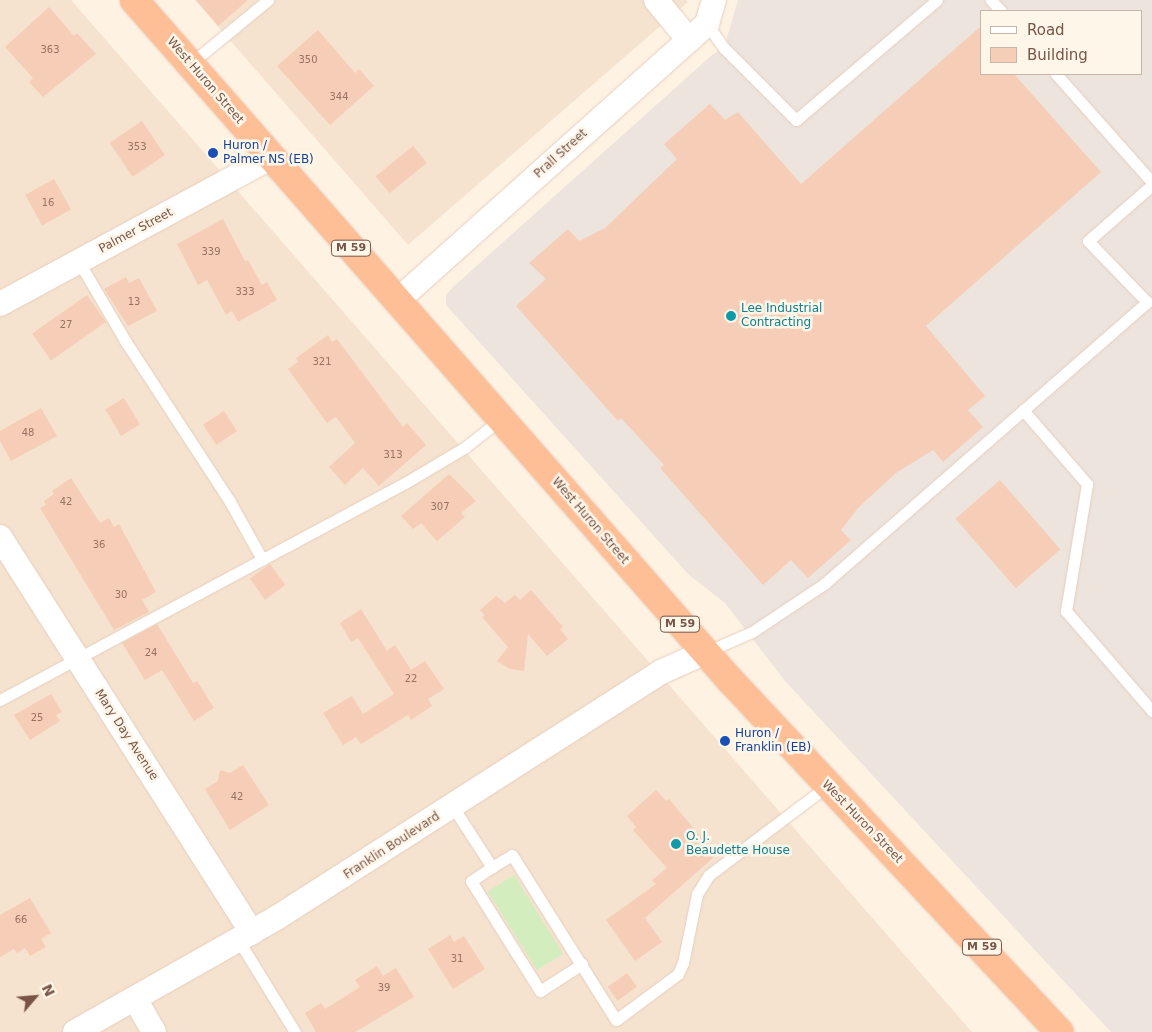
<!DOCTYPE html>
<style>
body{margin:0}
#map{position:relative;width:1152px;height:1032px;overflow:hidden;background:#fef2e2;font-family:"DejaVu Sans",sans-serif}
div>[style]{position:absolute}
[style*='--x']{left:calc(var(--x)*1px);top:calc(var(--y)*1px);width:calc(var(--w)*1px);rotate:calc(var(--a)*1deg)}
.residential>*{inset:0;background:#f6e3cf}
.industrial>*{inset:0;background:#ede4dd}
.green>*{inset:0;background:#d4edbf;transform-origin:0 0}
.building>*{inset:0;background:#f6cdb7;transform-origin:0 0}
.roads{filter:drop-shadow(0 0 1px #e5cfbf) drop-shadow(0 0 1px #e5cfbf)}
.service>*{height:11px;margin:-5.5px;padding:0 5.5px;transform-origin:5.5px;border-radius:5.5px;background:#fff}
.minor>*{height:24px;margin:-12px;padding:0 12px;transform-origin:12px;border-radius:12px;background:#fff}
.trunk>*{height:28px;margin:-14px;padding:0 14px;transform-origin:14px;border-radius:14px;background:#febf96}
.dots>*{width:14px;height:14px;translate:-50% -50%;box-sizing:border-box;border:2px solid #fff6ea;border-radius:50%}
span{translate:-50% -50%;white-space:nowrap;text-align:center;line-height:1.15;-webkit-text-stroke:5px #fff6ea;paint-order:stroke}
.number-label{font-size:10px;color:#987362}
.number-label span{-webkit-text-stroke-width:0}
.shield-label span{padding:1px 4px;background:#fff6ea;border:1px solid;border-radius:4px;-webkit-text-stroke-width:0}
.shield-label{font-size:11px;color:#785546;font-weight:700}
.street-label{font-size:12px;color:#785546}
.transit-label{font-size:12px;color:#164399}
.left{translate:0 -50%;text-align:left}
.culture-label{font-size:12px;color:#0d838f}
.legend{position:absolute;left:980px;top:10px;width:162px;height:65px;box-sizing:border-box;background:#fff6ea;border:1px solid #c9b6a8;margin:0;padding:6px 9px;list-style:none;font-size:15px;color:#785546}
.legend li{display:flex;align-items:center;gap:10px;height:25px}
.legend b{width:25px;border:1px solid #c9b6a8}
.north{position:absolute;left:10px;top:972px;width:50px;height:50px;-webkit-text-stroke:4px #fff6ea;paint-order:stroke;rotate:63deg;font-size:14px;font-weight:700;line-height:20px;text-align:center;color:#785546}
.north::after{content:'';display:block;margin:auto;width:18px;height:22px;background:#785546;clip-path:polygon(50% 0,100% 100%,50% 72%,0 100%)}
</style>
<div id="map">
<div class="residential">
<div style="clip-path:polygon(0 0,71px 0,972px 1032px,0 1032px)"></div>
<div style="clip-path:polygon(195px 0,686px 0,688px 2px,408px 245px)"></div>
</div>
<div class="industrial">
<div style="clip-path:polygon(evenodd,738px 0,1152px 0,1152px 1032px,1111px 1032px,785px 681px,725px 603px,689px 575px,446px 305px,446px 295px,452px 288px,712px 55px,724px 48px,738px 0,981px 11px,1141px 11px,1141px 74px,981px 74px,981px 11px)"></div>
</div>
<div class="green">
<div style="left:514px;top:875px;width:93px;height:31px;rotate:58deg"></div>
</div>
<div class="building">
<div style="clip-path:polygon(196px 0,248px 0,218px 26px)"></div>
<div style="clip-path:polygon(49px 7px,74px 36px,77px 33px,96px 54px,43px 97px,29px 82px,33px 78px,5px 47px)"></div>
<div style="clip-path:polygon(981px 26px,981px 74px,1014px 74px,1101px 172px,926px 326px,985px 396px,968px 410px,983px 427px,943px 462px,933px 450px,896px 473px,858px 508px,841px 530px,851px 540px,808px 578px,791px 560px,763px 585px,660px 468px,664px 465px,621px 418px,618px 421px,516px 306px,546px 279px,529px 263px,568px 229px,579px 241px,605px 228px,677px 159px,664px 144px,710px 104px,725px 120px,738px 112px,801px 184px)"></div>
<div style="clip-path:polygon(318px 30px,355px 73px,359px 69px,374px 86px,330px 125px,277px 66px)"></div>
<div style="left:142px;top:121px;width:41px;height:39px;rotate:56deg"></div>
<div style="left:413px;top:146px;width:22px;height:48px;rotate:51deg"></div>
<div style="left:54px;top:179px;width:35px;height:33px;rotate:61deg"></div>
<div style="clip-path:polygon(223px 219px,245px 261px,248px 260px,262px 285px,267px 282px,277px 300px,238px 322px,232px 311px,226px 315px,207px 280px,198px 285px,177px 244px)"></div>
<div style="clip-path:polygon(126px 277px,129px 283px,139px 278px,157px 311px,128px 326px,104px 289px)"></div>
<div style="left:87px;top:295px;width:33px;height:67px;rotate:55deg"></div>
<div style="clip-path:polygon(328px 335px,332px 342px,337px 339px,403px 427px,407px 423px,426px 445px,379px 486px,363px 468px,345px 485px,329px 467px,355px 443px,336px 417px,327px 423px,288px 369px,298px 362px,296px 358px)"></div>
<div style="left:124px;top:398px;width:31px;height:22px;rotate:59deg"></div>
<div style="clip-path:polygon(41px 408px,57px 436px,11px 461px,0 441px,0 431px)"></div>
<div style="left:224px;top:411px;width:24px;height:25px;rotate:57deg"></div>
<div style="clip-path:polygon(449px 474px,476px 501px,461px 513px,465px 517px,437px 541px,421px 523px,413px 529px,401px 516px)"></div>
<div style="clip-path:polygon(71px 478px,100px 523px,109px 518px,114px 527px,119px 524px,156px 592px,142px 600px,149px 612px,114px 630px,40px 508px,46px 505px,44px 501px,54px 494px,52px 491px)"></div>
<div style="left:1000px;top:480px;width:92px;height:59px;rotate:49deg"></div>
<div style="left:270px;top:564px;width:26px;height:25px;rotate:54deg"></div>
<div style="clip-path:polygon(531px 590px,563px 627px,560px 629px,568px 639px,547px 656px,528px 634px,524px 671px,510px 669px,497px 661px,508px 647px,482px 617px,485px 615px,480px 610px,496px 596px,505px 603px,515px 595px,520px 600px)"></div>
<div style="clip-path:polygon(361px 609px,387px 651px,395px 645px,411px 670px,425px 661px,444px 689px,428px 699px,432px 706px,411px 720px,408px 715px,361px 744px,356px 737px,343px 745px,323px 713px,352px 696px,363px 714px,394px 694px,358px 638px,351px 642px,340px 623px)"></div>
<div style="clip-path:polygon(157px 624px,193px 683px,197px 681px,214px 708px,194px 721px,162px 670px,145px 680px,122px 643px)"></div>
<div style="clip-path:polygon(51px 694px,62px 712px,56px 715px,60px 721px,30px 740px,14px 715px)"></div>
<div style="clip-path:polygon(243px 765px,269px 805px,230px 830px,205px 789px,218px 781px,220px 770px,230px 773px)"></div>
<div style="clip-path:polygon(656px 790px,666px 801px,669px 799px,706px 843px,704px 845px,714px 857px,645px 918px,662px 942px,635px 961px,606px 920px,656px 884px,652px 880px,667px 868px,633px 830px,636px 827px,627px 816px)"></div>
<div style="clip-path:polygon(30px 898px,51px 933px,41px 939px,46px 947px,30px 956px,25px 948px,17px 953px,14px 949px,0 957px,0 915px)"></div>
<div style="clip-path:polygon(450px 935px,454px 942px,464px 936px,485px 969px,453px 989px,428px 949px)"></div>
<div style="clip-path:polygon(377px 966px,383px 976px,396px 968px,414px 997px,355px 1032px,316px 1032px,305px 1013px,321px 1003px,325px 1009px,360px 987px,355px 980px)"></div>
<div style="left:627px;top:973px;width:17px;height:24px;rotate:54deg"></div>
</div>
<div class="roads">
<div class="service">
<div style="--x:991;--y:0;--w:15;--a:48"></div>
<div style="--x:707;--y:24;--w:29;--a:55"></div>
<div style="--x:724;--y:48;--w:102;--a:45"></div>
<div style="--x:796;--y:120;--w:185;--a:-40.4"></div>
<div style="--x:190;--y:64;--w:101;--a:-39.4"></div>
<div style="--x:1056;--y:74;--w:144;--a:48.4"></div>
<div style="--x:79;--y:262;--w:93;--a:59.6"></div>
<div style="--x:126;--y:342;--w:189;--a:56.9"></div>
<div style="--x:229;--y:500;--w:68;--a:60.8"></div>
<div style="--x:1023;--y:410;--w:98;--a:49.1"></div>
<div style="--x:1087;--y:484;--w:129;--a:99.4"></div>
<div style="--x:1066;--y:611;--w:132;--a:49.3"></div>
<div style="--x:706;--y:652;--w:50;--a:-23.5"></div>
<div style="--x:752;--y:632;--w:87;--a:-33.7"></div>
<div style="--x:824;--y:584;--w:429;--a:-41.1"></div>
<div style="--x:1147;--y:302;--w:85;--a:-134"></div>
<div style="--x:1088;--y:241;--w:85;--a:-41.2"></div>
<div style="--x:0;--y:700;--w:459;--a:-28.2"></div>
<div style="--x:405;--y:483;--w:69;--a:-30.7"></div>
<div style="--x:464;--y:448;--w:47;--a:-38.1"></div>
<div style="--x:453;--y:807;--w:72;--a:57"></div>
<div style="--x:492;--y:867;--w:23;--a:-31"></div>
<div style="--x:512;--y:855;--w:195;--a:57.8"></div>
<div style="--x:616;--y:1020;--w:77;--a:-36.6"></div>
<div style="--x:678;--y:974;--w:12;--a:-66"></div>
<div style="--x:683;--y:963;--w:70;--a:-78.5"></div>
<div style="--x:697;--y:894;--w:22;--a:-58"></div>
<div style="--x:709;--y:875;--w:148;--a:-37"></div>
<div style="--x:492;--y:867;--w:25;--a:146"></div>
<div style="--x:471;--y:881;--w:130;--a:57.9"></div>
<div style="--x:540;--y:991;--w:50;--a:-32.7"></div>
<div style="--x:239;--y:941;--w:107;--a:58.4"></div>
</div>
<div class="minor">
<div style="--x:656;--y:0;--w:52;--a:50.5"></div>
<div style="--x:397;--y:301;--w:416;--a:-41.8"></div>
<div style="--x:707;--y:24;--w:25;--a:-74"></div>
<div style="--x:0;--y:304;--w:309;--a:-28.4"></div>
<div style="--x:0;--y:537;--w:469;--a:57.5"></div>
<div style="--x:135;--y:999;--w:38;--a:60"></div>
<div style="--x:75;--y:1032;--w:233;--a:-29.5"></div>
<div style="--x:278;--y:917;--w:455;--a:-32.6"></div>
<div style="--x:661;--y:672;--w:49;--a:-24"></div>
</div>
<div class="trunk">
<div style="--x:134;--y:0;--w:904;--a:48.77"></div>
<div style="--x:730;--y:680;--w:482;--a:46.9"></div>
</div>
</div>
<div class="dots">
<div style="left:213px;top:153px;background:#1a4fb4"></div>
<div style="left:731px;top:316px;background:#0f9aa8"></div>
<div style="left:725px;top:741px;background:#1a4fb4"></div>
<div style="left:676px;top:844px;background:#0f9aa8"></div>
</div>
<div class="number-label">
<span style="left:50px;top:50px">363</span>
<span style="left:308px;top:60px">350</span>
<span style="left:339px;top:97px">344</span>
<span style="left:137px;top:147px">353</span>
<span style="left:48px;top:203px">16</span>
<span style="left:211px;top:252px">339</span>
<span style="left:245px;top:292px">333</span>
<span style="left:134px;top:302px">13</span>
<span style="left:66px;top:325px">27</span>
<span style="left:322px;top:362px">321</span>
<span style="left:28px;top:433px">48</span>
<span style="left:393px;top:455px">313</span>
<span style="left:66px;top:502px">42</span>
<span style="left:440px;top:507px">307</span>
<span style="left:99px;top:545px">36</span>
<span style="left:121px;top:595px">30</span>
<span style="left:151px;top:653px">24</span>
<span style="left:411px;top:679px">22</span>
<span style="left:37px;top:718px">25</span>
<span style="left:237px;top:797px">42</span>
<span style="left:21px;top:920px">66</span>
<span style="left:457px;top:959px">31</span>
<span style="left:384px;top:988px">39</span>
</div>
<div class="shield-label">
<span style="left:351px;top:248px">M 59</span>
<span style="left:680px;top:624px">M 59</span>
<span style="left:982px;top:947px">M 59</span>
</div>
<div class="street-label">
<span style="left:205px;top:81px;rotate:49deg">West Huron Street</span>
<span style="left:561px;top:154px;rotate:-42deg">Prall Street</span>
<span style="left:136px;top:231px;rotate:-28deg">Palmer Street</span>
<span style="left:590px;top:521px;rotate:49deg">West Huron Street</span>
<span style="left:126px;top:735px;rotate:57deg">Mary Day Avenue</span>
<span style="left:862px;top:822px;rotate:46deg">West Huron Street</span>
<span style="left:392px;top:846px;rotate:-33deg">Franklin Boulevard</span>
</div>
<div class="transit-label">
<span class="left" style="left:223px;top:153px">Huron /<br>Palmer NS (EB)</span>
<span class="left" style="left:735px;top:741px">Huron /<br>Franklin (EB)</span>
</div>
<div class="culture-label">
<span class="left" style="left:741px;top:316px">Lee Industrial<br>Contracting</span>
<span class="left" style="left:686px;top:844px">O. J.<br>Beaudette House</span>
</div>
<ul class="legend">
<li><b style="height:6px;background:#fff"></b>Road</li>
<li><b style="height:14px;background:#f6cdb7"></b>Building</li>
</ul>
<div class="north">N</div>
</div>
